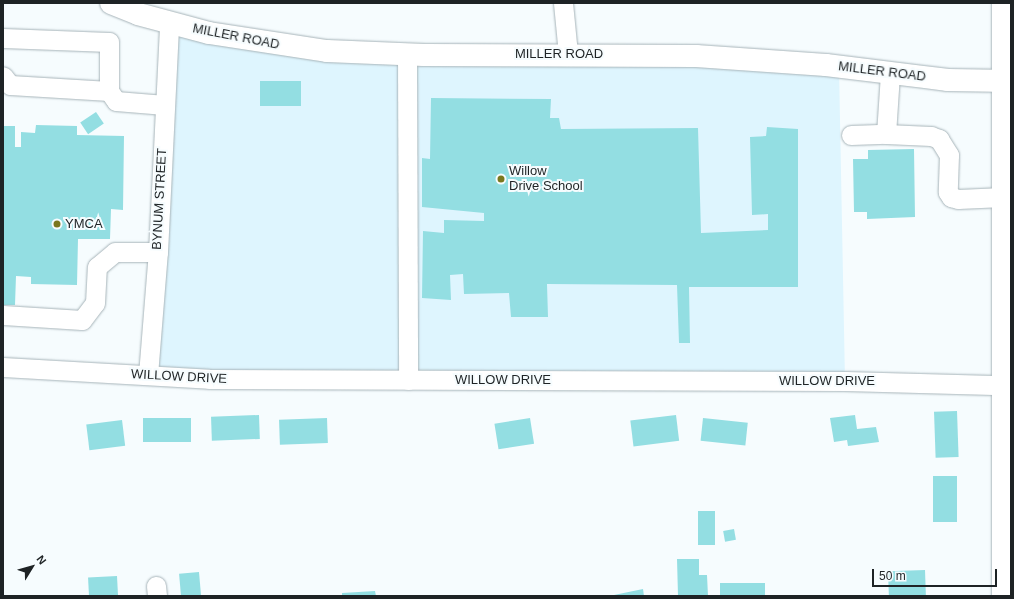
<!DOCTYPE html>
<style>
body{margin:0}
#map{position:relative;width:1014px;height:599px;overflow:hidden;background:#f6fcfe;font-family:Helvetica,sans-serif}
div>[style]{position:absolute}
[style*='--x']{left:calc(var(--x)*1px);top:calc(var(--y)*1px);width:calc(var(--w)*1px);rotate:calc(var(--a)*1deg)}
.built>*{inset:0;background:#def5fe}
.building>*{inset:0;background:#93dee2;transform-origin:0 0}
.roads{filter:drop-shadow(0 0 1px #a7b4b9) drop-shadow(0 0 1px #a7b4b9)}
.minor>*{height:19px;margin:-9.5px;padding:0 9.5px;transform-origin:9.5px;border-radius:9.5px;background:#fff}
.major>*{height:22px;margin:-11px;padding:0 11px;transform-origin:11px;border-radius:11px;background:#fff}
.dots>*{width:11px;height:11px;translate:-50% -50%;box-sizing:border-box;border:2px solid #f6fcfe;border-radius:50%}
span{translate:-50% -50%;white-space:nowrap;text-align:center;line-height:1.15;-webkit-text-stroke:4px #f6fcfe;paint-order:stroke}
.street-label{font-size:13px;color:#1e2325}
.poi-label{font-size:13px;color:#1e2325}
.left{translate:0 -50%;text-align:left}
.frame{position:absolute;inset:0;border:4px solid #1e2325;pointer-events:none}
.north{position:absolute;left:12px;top:547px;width:40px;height:40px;-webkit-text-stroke:3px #f6fcfe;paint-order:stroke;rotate:53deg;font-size:11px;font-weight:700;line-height:16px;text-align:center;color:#1e2325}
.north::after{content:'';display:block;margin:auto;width:14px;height:18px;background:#1e2325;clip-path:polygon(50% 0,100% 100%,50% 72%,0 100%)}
.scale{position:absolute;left:872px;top:569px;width:125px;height:18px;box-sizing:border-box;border:2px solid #1e2325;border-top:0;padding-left:5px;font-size:12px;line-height:14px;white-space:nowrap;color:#1e2325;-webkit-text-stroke:3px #f6fcfe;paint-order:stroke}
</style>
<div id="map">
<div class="built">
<div style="clip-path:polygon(169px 23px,290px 47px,839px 67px,845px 381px,148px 375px)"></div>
</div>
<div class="building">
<div style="left:260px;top:81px;width:41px;height:25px"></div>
<div style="clip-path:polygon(431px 98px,551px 99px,550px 118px,559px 118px,561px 129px,698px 128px,701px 233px,768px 230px,768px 214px,752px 215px,750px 137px,766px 136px,767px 127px,798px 129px,798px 287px,689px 287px,690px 343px,679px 343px,677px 285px,547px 284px,548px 317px,511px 317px,509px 293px,464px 294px,463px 274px,450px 275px,451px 300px,422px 298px,423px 231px,444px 233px,444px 220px,484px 221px,484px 213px,422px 207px,422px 158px,430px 159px)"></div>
<div style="left:96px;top:112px;width:14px;height:19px;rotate:56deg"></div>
<div style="clip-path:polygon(36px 125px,77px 126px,77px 135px,124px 136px,123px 210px,111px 209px,110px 239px,78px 239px,77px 285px,31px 284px,31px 277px,16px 276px,15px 305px,3px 305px,3px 126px,15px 126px,15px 147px,21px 147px,21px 132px,35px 133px)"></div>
<div style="clip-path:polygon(914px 149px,915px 217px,867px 219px,867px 212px,854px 212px,853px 159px,868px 159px,868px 150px)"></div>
<div style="left:957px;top:411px;width:46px;height:23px;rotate:88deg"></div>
<div style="left:259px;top:415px;width:24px;height:48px;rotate:88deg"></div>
<div style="left:676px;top:415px;width:26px;height:46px;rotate:83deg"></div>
<div style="clip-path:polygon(855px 415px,857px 429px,876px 427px,879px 442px,848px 446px,847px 440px,834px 442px,830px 418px)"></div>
<div style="left:191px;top:418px;width:24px;height:48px;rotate:90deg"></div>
<div style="left:327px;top:418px;width:25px;height:48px;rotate:88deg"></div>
<div style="left:530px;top:418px;width:26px;height:36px;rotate:81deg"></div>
<div style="left:703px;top:418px;width:45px;height:23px;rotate:6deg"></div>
<div style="left:122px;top:420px;width:26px;height:36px;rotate:83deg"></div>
<div style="left:933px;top:476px;width:24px;height:46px"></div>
<div style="left:698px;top:511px;width:17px;height:34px"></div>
<div style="left:734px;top:529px;width:11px;height:11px;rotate:80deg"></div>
<div style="clip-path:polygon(677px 559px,699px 559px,699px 575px,707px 575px,708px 596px,678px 596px)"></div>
<div style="left:925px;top:570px;width:26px;height:37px;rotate:88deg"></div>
<div style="left:199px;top:572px;width:24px;height:20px;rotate:85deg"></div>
<div style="left:117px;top:576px;width:20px;height:29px;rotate:87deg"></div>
<div style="left:720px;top:583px;width:45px;height:13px"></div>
<div style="clip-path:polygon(643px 589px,644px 596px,614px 596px,614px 595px)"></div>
<div style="clip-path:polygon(375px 591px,376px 596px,342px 596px,342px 593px)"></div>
</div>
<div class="roads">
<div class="minor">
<div style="--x:563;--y:3;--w:51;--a:84.4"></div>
<div style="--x:3;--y:38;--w:106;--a:2.2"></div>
<div style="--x:109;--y:42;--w:49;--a:90"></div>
<div style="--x:109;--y:91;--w:99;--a:-176.5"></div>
<div style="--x:10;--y:85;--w:11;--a:-128"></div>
<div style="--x:407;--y:55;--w:325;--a:89.8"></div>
<div style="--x:109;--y:91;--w:12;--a:55"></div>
<div style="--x:116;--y:101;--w:49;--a:4.7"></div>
<div style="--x:886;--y:134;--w:45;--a:2.5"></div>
<div style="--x:931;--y:136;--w:9;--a:21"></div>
<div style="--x:939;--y:139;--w:19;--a:58"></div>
<div style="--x:949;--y:155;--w:37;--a:92"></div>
<div style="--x:948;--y:192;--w:6;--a:59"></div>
<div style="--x:951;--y:197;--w:7;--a:16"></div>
<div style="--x:958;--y:199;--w:45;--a:-2.5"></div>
<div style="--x:851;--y:135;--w:35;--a:-2"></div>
<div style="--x:886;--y:134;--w:61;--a:-86.2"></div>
<div style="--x:3;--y:315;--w:79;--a:3.6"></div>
<div style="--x:82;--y:320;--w:21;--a:-53"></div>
<div style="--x:95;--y:303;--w:36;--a:-87"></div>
<div style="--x:97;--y:267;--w:23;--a:-40"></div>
<div style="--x:115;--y:252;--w:43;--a:0"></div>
<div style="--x:3;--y:367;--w:206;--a:3.3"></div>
<div style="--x:209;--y:379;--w:636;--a:0.18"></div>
<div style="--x:845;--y:381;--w:158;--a:1.5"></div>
<div style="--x:148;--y:375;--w:123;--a:-85.4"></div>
<div style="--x:158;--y:252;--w:229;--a:-87.2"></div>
<div style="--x:156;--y:586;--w:10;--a:84"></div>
</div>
<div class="major">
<div style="--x:111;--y:3;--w:29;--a:22"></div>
<div style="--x:138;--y:14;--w:73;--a:15"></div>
<div style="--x:209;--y:33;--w:119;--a:8.7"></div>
<div style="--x:327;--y:51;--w:97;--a:2.4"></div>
<div style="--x:424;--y:55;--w:272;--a:0.2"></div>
<div style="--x:696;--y:56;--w:130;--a:4"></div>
<div style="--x:826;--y:65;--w:123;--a:7"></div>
<div style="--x:948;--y:80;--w:63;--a:0.9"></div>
<div style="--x:1003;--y:596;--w:593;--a:-90"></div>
</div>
</div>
<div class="dots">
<div style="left:501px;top:179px;background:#7a781e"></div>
<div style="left:57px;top:224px;background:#7a781e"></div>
</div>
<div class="street-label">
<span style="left:236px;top:37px;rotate:11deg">MILLER ROAD</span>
<span style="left:559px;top:54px">MILLER ROAD</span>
<span style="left:882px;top:72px;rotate:7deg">MILLER ROAD</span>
<span style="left:160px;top:199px;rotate:-87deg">BYNUM STREET</span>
<span style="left:179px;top:377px;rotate:3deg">WILLOW DRIVE</span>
<span style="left:503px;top:380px">WILLOW DRIVE</span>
<span style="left:827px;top:381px">WILLOW DRIVE</span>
</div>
<div class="poi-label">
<span class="left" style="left:509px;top:179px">Willow<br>Drive School</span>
<span class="left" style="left:65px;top:224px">YMCA</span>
</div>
<div class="frame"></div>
<div class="north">N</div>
<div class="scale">50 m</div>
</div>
